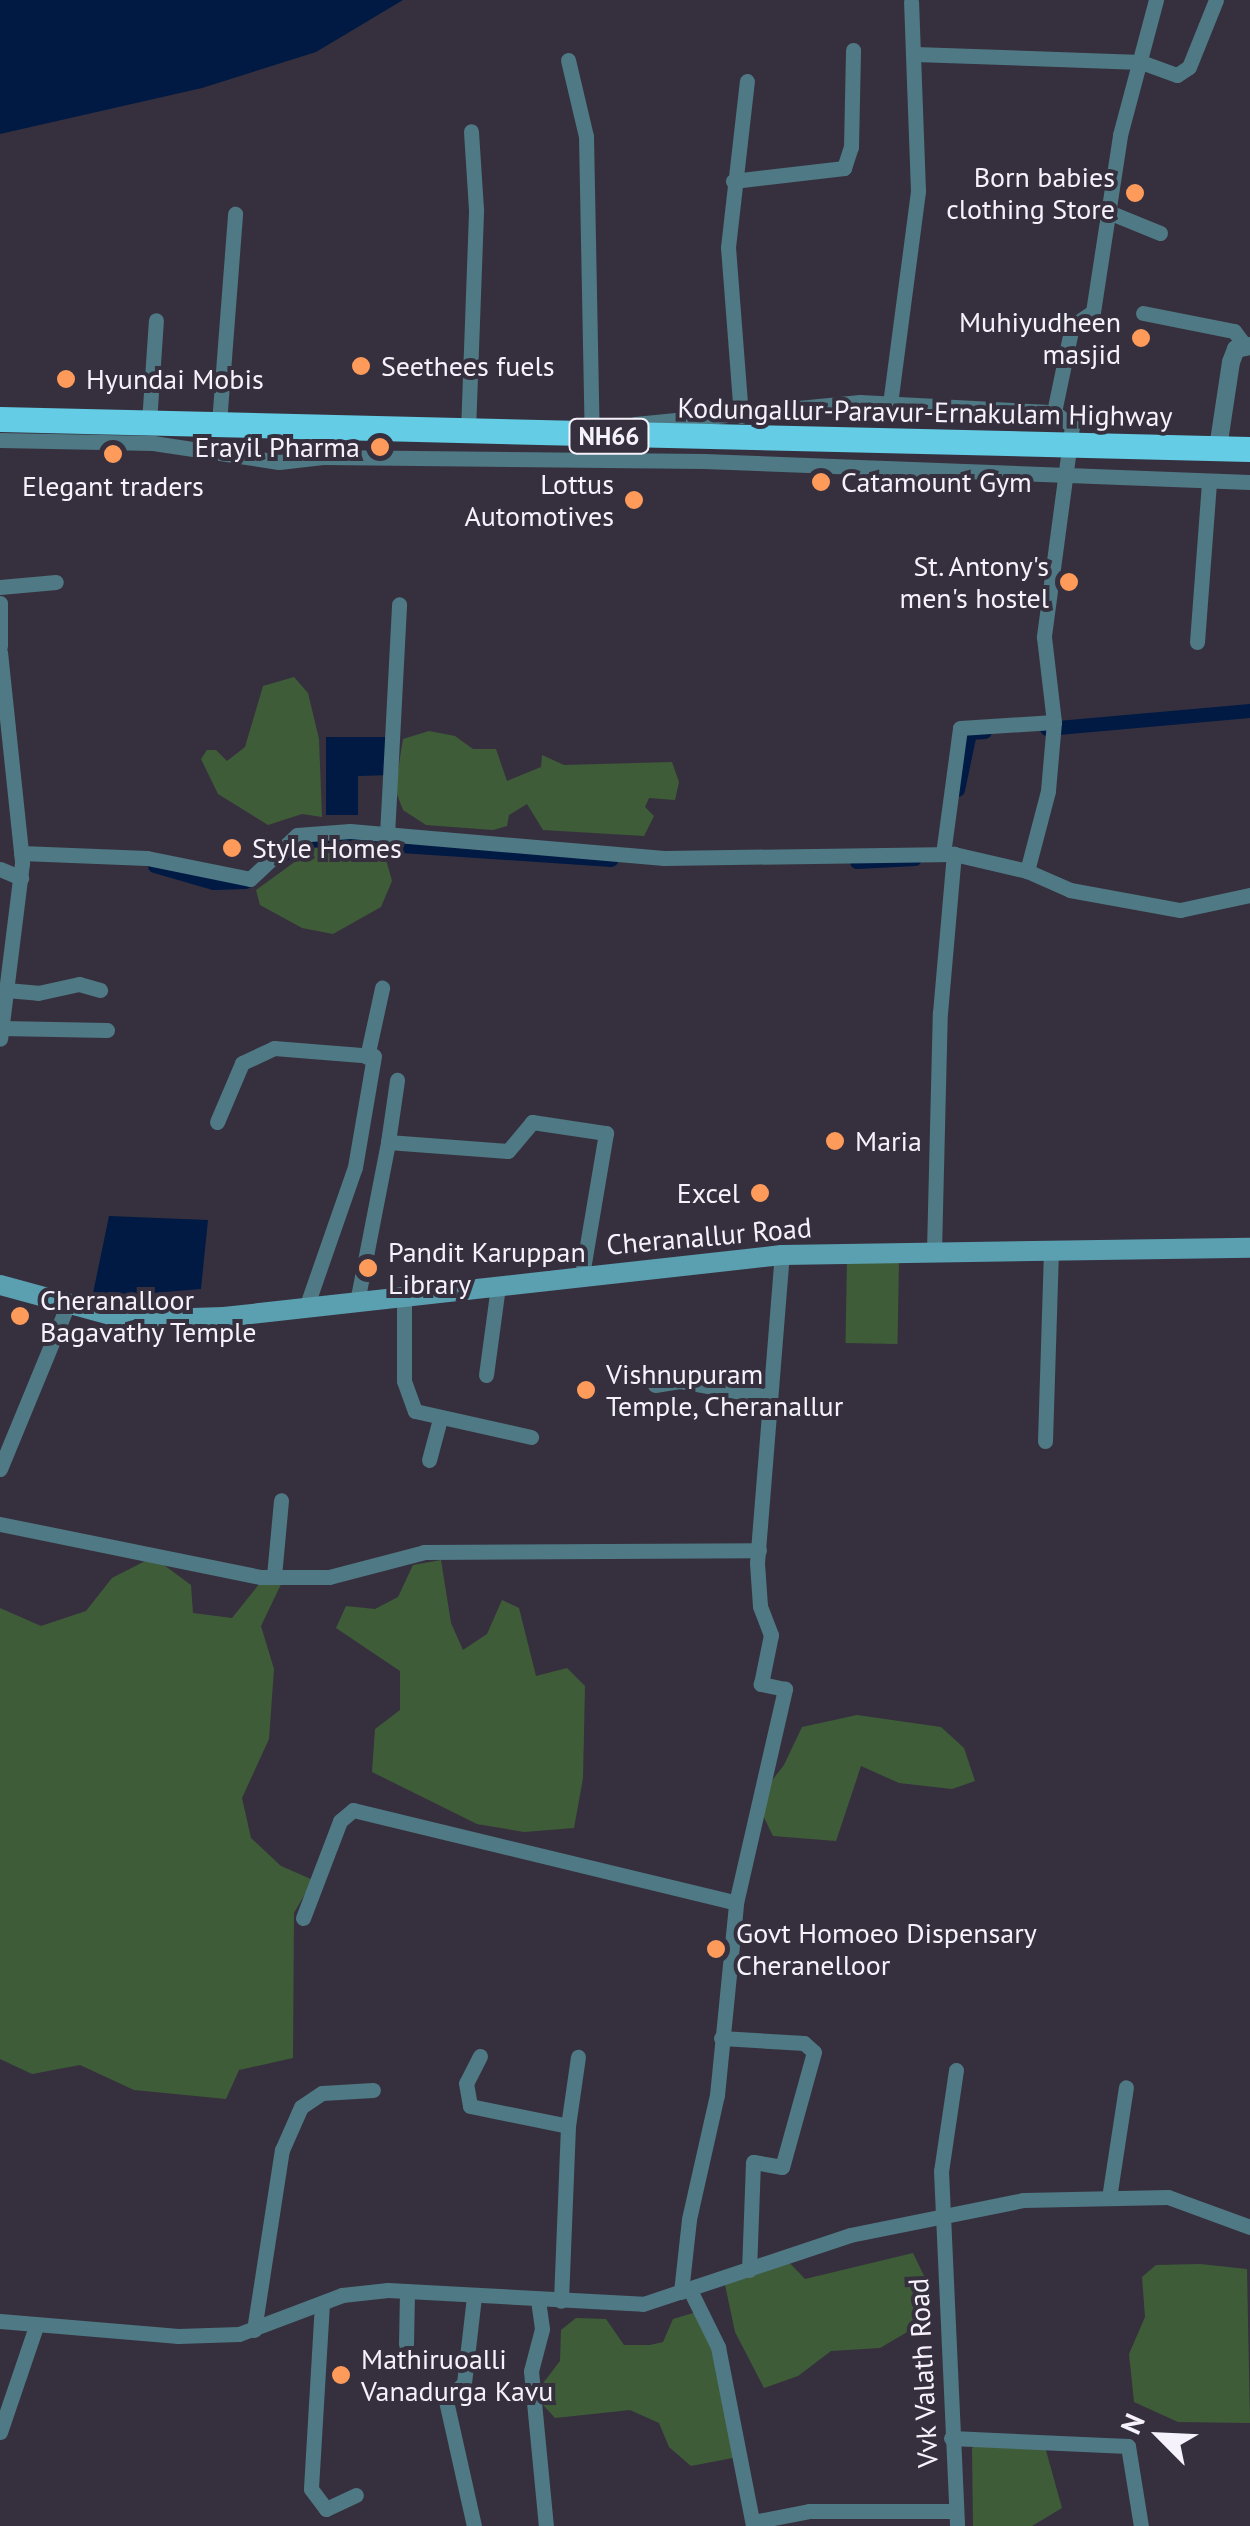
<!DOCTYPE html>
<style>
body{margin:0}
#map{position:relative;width:1250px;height:2526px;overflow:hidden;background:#36303e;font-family:"PT Sans",sans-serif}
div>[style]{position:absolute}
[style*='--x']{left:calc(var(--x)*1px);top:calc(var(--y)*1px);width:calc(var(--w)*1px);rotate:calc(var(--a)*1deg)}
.green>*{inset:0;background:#3f5c38;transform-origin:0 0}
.water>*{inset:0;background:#001a44}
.canal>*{height:14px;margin:-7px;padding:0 7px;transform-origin:7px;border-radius:7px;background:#001a44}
.minor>*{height:15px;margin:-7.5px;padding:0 7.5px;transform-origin:7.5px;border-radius:7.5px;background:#4f7984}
.tertiary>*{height:18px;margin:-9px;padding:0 9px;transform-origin:9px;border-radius:9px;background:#4f7984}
.secondary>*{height:20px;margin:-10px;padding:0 10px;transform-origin:10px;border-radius:10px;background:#5ba0b1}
.trunk>*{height:25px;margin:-12.5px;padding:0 12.5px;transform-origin:12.5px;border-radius:12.5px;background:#64cce4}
.dots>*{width:28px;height:28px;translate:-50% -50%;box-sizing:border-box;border:5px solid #36303e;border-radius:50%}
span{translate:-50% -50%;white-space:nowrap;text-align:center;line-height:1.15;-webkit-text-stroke:8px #36303e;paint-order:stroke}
.shield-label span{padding:2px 8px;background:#36303e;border:2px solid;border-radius:8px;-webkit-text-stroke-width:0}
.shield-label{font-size:25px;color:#f6f2fb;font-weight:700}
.poi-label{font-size:28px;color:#f6f2fb}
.right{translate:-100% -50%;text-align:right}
.left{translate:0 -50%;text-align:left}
.street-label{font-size:28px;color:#f6f2fb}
.north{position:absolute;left:1110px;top:2386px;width:100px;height:100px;-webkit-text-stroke:8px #36303e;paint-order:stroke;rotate:294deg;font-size:28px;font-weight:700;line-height:40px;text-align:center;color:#f6f2fb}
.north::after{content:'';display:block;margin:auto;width:35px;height:45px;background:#f6f2fb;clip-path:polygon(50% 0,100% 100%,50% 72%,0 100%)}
</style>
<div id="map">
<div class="green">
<div style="clip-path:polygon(294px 677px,308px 693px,319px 739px,322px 817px,302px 814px,268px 825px,218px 794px,201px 759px,207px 750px,216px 750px,227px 761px,245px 747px,263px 686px)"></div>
<div style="clip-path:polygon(429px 731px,455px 736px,473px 749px,496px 749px,507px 781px,541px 767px,542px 755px,564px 765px,672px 762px,679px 782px,675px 800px,649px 798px,645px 807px,654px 816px,644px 836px,543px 830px,527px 804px,509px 815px,507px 826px,493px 830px,426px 825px,403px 810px,395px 789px,403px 739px)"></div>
<div style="clip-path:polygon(356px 843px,385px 856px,392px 881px,381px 907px,333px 934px,302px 928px,260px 905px,256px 890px,314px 848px)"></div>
<div style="left:899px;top:1259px;width:85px;height:52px;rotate:91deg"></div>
<div style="clip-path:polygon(153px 1557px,191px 1585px,193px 1613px,232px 1618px,260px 1583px,284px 1578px,261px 1626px,274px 1669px,269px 1739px,242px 1798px,251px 1838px,281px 1866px,313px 1880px,294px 1913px,293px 2058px,239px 2070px,226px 2099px,134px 2090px,80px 2065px,32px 2074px,0 2059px,0 1608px,41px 1626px,86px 1611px,112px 1578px)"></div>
<div style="clip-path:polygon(441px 1560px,451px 1623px,463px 1650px,487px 1634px,502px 1600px,519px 1608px,536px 1676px,567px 1668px,585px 1686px,583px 1778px,574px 1828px,524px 1832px,477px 1824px,372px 1772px,375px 1729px,400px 1710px,400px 1671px,336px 1628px,346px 1606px,375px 1609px,398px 1597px,413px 1565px)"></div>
<div style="clip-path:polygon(857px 1715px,941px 1727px,964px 1748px,975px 1781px,952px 1789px,899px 1783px,861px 1766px,836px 1841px,773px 1836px,756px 1801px,784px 1765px,802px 1727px)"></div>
<div style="clip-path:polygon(913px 2253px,927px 2282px,926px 2321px,880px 2348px,831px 2351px,798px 2376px,764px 2388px,735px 2332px,724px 2280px,783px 2256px,805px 2279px)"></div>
<div style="clip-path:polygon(1200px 2264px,1247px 2269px,1250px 2423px,1178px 2422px,1134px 2402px,1129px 2354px,1145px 2317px,1142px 2277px,1156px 2265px)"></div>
<div style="clip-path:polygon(700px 2311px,743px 2456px,691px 2466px,669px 2447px,659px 2423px,630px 2410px,555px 2418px,534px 2395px,560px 2361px,561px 2330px,576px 2318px,606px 2319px,624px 2345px,650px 2345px,663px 2342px,673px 2319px)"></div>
<div style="clip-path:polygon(983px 2439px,1045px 2447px,1062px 2508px,1032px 2526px,973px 2526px,972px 2448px)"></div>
</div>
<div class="water">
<div style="clip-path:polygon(0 0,403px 0,316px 52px,202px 88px,0 134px)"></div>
<div style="clip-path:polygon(326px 737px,393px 737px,393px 775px,358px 776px,358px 815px,326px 815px)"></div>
<div style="clip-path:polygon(109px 1216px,208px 1220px,201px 1289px,92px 1298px)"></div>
</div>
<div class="canal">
<div style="--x:1047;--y:729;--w:204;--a:-5.1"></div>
<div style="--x:958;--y:790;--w:58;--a:-78.1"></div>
<div style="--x:970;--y:733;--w:15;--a:-4"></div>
<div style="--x:283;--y:855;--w:32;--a:-28"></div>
<div style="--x:311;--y:840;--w:301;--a:3.8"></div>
<div style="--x:857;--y:862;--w:58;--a:-3"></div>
<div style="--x:155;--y:866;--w:61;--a:16.1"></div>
<div style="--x:214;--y:883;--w:32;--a:-2"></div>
</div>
<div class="minor">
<div style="--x:915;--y:54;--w:226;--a:2"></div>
<div style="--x:1141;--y:62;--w:38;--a:20"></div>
<div style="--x:1177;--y:75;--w:14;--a:-34"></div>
<div style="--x:1189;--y:67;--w:72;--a:-68.1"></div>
<div style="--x:568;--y:60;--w:78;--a:76.7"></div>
<div style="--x:586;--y:136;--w:300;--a:88.9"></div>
<div style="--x:733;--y:181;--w:112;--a:-6.7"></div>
<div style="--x:844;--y:168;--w:22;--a:-72"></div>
<div style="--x:851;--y:147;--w:97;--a:-88.8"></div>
<div style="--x:1111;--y:213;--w:53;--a:22.2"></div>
<div style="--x:1143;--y:313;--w:93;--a:11.2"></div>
<div style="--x:1234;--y:331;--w:20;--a:53"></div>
<div style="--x:890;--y:404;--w:215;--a:-82.5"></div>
<div style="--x:918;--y:191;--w:189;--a:-92.1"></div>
<div style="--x:1054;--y:412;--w:88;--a:-78.2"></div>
<div style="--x:1072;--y:326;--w:25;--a:-34"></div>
<div style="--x:1093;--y:312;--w:179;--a:-81.3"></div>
<div style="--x:1120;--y:135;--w:140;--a:-75.1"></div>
<div style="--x:741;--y:416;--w:169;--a:-94.4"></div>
<div style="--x:728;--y:247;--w:167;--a:-83.5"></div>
<div style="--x:149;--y:422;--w:102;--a:-86.1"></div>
<div style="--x:219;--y:423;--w:210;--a:-85.6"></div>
<div style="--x:635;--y:424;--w:226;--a:-5.6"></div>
<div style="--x:860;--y:402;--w:194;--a:3"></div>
<div style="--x:1054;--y:412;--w:23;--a:38"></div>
<div style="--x:1072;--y:426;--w:213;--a:97.6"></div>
<div style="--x:1044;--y:637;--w:86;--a:83.3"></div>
<div style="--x:1054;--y:722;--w:69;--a:95"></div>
<div style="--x:1048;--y:791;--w:83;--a:104.7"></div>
<div style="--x:468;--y:431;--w:222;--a:-87.9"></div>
<div style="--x:476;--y:209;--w:78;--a:-93.7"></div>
<div style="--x:0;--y:440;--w:153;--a:1.1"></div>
<div style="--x:153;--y:443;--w:127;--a:8.6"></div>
<div style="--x:279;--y:462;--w:44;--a:-6.5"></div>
<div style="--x:323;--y:457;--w:381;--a:0.6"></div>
<div style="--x:704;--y:461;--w:546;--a:2.2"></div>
<div style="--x:0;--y:587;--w:56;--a:-5.1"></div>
<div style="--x:0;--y:603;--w:43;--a:90"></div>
<div style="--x:1197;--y:642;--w:161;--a:-85.7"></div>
<div style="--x:0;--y:652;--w:212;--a:84"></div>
<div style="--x:22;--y:863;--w:177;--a:97.1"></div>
<div style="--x:387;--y:835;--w:231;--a:-87"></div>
<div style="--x:21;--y:853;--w:126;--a:2.3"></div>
<div style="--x:147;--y:858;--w:105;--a:11.5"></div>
<div style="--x:250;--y:879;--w:64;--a:-43.1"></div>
<div style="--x:297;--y:835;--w:53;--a:-4.3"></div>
<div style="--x:350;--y:831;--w:315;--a:4.9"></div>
<div style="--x:664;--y:858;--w:290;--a:-0.8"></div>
<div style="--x:954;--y:854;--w:75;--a:13.1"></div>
<div style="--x:1027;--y:871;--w:47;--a:23.8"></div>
<div style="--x:1070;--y:890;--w:112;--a:10.3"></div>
<div style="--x:1180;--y:910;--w:72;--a:-12.1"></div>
<div style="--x:943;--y:854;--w:127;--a:-82.3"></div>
<div style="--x:960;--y:728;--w:94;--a:-3.7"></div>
<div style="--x:0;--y:869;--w:23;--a:23"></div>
<div style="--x:6;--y:990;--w:32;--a:5"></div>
<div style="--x:38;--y:993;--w:42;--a:-12.4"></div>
<div style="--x:79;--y:984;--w:22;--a:16"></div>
<div style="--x:1;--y:1028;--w:106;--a:1.1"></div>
<div style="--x:367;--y:1057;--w:71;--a:-77.7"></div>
<div style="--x:217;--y:1122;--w:64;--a:-67"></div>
<div style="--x:242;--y:1063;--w:35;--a:-25"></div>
<div style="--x:274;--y:1048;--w:100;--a:4.6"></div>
<div style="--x:374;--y:1056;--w:113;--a:99.7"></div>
<div style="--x:355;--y:1167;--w:149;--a:109.2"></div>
<div style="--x:388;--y:1142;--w:63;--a:-81.7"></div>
<div style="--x:934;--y:1251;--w:238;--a:-88.6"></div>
<div style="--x:940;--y:1013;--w:160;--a:-85"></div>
<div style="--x:404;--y:1297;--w:84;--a:90"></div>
<div style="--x:404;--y:1381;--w:32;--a:70"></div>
<div style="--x:415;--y:1411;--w:119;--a:12.6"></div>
<div style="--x:357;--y:1302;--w:163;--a:-79"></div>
<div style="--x:388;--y:1142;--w:120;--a:4.3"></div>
<div style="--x:508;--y:1151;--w:38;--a:-50"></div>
<div style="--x:532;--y:1122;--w:75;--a:8.5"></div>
<div style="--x:606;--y:1133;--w:144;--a:99.6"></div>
<div style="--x:486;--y:1375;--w:90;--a:-82.3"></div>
<div style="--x:655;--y:1385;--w:25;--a:-9"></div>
<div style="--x:680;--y:1381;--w:89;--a:10.3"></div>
<div style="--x:1045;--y:1441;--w:190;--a:-88.2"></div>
<div style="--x:429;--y:1460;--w:42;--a:-75"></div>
<div style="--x:0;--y:1469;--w:178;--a:-67.6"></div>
<div style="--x:0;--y:1524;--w:266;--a:11.5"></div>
<div style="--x:261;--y:1577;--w:68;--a:0"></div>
<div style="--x:329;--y:1577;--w:98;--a:-14.7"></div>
<div style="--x:424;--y:1552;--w:335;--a:-0.3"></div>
<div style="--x:274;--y:1576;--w:76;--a:-84.7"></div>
<div style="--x:303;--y:1918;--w:104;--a:-69.1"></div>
<div style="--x:340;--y:1821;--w:17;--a:-40"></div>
<div style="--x:353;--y:1810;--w:394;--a:13.6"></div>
<div style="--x:721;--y:2038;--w:83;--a:3.4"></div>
<div style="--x:804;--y:2043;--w:13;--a:42"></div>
<div style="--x:814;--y:2052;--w:119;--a:105.5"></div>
<div style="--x:782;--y:2167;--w:29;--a:-170"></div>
<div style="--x:753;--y:2162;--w:108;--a:92.1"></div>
<div style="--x:480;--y:2056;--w:30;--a:117"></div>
<div style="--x:466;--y:2083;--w:23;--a:80"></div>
<div style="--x:470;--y:2106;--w:100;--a:11.5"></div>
<div style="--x:568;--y:2126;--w:175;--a:92.3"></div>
<div style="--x:956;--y:2070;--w:102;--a:98.4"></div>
<div style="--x:941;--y:2171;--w:355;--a:87.4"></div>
<div style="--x:568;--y:2126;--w:70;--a:-81.8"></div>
<div style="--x:1109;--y:2198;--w:112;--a:-81.3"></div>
<div style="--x:690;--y:2290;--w:64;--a:63.8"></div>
<div style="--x:718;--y:2347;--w:182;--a:78.9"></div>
<div style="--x:681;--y:2292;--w:73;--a:-83.7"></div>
<div style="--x:689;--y:2219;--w:127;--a:-77.3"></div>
<div style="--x:717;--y:2095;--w:193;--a:-84.3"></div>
<div style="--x:736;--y:1903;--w:220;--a:-77.1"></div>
<div style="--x:785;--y:1689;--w:25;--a:-168"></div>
<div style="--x:761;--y:1684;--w:50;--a:-78.5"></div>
<div style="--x:771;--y:1635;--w:31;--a:-111"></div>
<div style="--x:760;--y:1606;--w:43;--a:-94"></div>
<div style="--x:757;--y:1563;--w:309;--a:-85.4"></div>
<div style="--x:538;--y:2300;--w:29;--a:82"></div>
<div style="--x:542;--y:2329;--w:43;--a:104.7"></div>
<div style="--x:531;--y:2371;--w:156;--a:84.5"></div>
<div style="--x:322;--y:2303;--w:186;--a:93.4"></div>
<div style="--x:311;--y:2489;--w:25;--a:53"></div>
<div style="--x:326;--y:2509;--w:33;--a:-25"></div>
<div style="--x:0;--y:2321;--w:179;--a:4.8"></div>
<div style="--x:178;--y:2336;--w:61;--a:-1.9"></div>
<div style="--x:239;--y:2334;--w:110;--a:-20.7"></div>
<div style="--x:342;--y:2295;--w:46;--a:-6.2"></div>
<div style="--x:388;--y:2290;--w:255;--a:3.1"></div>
<div style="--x:643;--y:2304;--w:218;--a:-18.4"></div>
<div style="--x:850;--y:2235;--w:177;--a:-11.4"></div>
<div style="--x:1023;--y:2200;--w:145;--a:-1.2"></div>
<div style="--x:1168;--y:2197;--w:87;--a:20.1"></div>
<div style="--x:254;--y:2330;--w:182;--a:-81.2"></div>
<div style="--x:282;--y:2150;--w:47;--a:-66.2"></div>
<div style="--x:301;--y:2107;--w:25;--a:-34"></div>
<div style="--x:322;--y:2093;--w:51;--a:-3.4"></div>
<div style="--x:406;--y:2344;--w:53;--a:-88.9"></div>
<div style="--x:0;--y:2432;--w:112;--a:-71.2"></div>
<div style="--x:951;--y:2438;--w:177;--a:2.6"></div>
<div style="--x:1128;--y:2446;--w:81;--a:80.8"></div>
<div style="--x:753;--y:2522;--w:57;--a:-11.1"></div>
<div style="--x:809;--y:2511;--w:147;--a:0"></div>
<div style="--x:474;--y:2526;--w:128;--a:-102.6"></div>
<div style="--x:446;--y:2401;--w:25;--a:-45"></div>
<div style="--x:464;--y:2383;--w:87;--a:-83.4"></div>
</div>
<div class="tertiary">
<div style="--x:1218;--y:448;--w:87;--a:-81.4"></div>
<div style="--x:1231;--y:362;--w:14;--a:-69"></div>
<div style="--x:1236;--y:349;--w:14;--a:-12"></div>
</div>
<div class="secondary">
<div style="--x:0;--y:1285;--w:134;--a:15.2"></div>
<div style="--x:129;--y:1320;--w:95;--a:-1.8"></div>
<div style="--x:224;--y:1317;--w:561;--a:-6.34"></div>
<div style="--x:782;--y:1255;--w:468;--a:-0.9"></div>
</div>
<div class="trunk">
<div style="--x:0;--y:419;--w:1250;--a:1.37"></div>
</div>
<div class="dots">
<div style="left:1135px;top:193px;background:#ff9b5a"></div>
<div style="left:1141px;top:338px;background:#ff9b5a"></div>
<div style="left:361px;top:366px;background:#ff9b5a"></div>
<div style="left:66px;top:379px;background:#ff9b5a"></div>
<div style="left:380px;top:447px;background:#ff9b5a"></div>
<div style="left:113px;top:454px;background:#ff9b5a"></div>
<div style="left:821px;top:482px;background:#ff9b5a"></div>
<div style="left:634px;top:500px;background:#ff9b5a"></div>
<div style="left:1069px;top:582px;background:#ff9b5a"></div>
<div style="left:232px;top:848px;background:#ff9b5a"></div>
<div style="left:835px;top:1141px;background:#ff9b5a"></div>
<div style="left:760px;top:1193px;background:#ff9b5a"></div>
<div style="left:368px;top:1268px;background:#ff9b5a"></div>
<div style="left:20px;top:1316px;background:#ff9b5a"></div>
<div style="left:586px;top:1390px;background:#ff9b5a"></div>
<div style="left:716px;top:1949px;background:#ff9b5a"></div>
<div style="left:341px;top:2375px;background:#ff9b5a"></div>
</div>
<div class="shield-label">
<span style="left:609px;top:436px">NH66</span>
</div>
<div class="poi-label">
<span class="right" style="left:1115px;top:193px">Born babies<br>clothing Store</span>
<span class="right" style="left:1121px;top:338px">Muhiyudheen<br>masjid</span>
<span class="left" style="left:381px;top:366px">Seethees fuels</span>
<span class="left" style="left:86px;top:379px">Hyundai Mobis</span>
<span class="right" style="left:360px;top:447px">Erayil Pharma</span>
<span class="left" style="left:841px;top:482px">Catamount Gym</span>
<span class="right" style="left:614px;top:500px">Lottus<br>Automotives</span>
<span style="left:113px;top:486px">Elegant traders</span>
<span class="right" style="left:1049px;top:582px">St. Antony's<br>men's hostel</span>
<span class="left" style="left:252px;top:848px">Style Homes</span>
<span class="left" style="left:855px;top:1141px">Maria</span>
<span class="right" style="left:740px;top:1193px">Excel</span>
<span class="left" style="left:388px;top:1268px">Pandit Karuppan<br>Library</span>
<span class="left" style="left:40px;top:1316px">Cheranalloor<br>Bagavathy Temple</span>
<span class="left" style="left:606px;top:1390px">Vishnupuram<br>Temple, Cheranallur</span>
<span class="left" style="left:736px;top:1949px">Govt Homoeo Dispensary<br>Cheranelloor</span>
<span class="left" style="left:361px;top:2375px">Mathiruoalli<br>Vanadurga Kavu</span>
</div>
<div class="street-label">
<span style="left:925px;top:412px;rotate:1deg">Kodungallur-Paravur-Ernakulam Highway</span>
<span style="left:709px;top:1236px;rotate:-5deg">Cheranallur Road</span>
<span style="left:923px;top:2373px;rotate:-93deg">Vvk Valath Road</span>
</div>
<div class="north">N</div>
</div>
